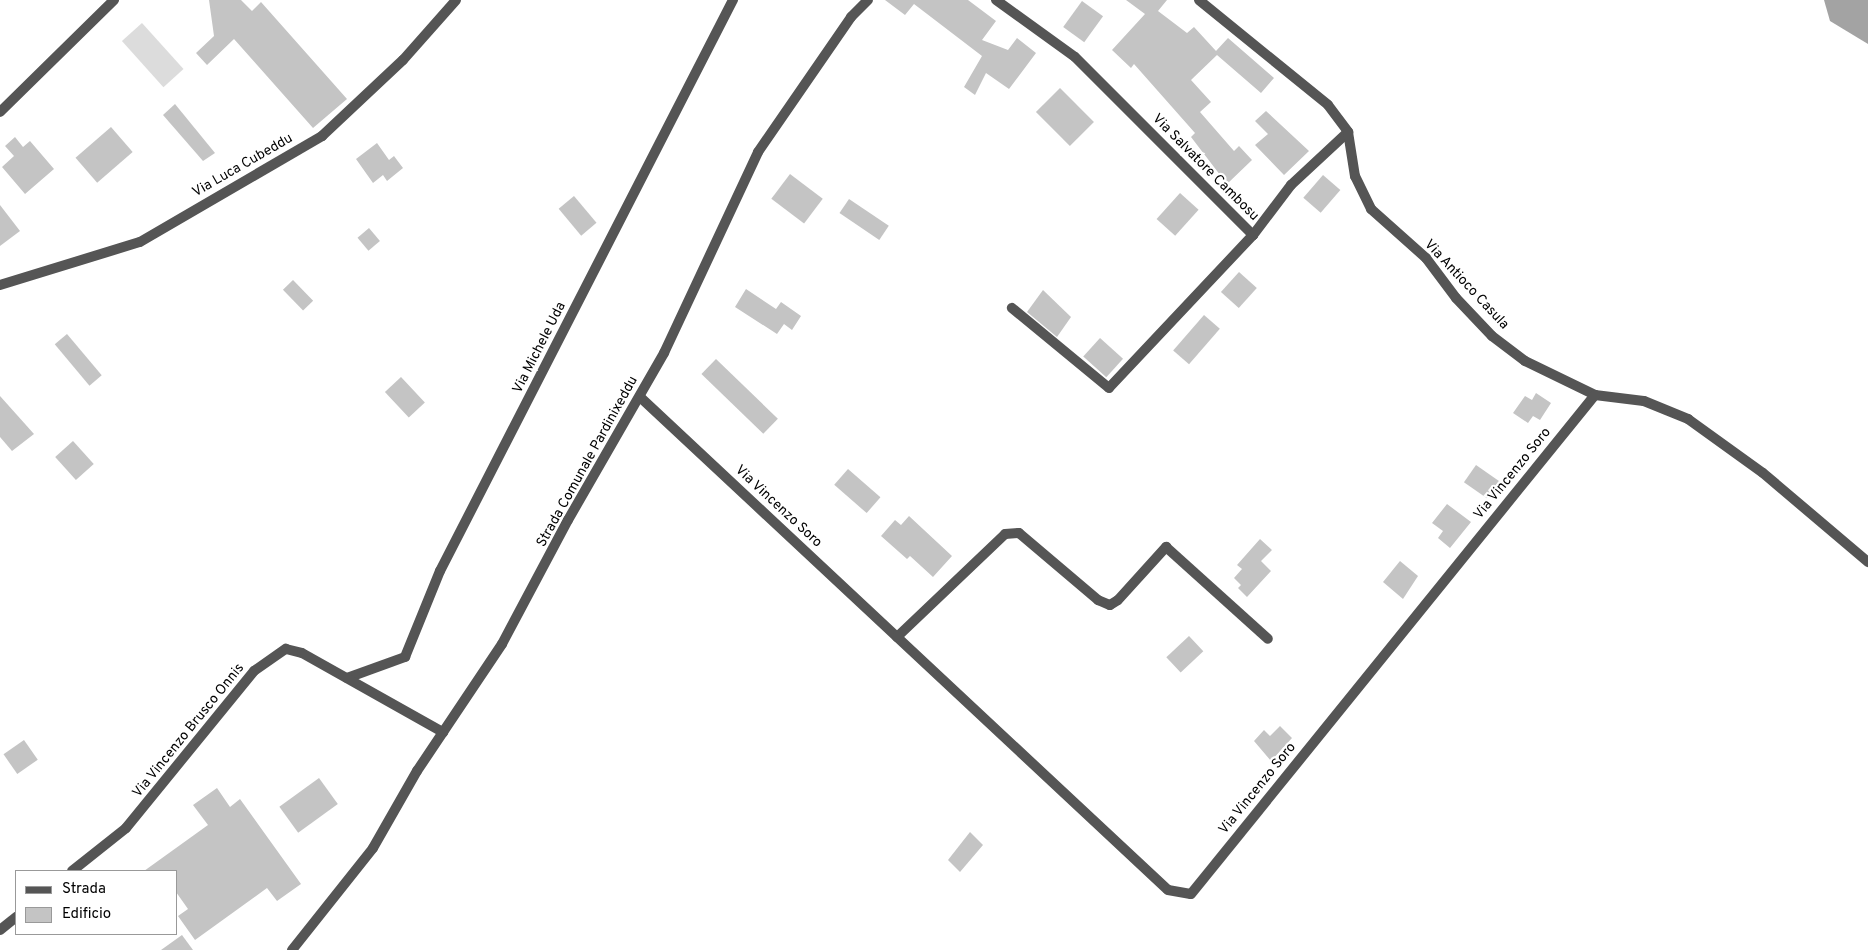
<!DOCTYPE html>
<style>
body{margin:0}
#map{position:relative;width:1868px;height:950px;overflow:hidden;background:#fff;font-family:Overpass,sans-serif}
div>[style]{position:absolute}
[style*='--x']{left:calc(var(--x)*1px);top:calc(var(--y)*1px);width:calc(var(--w)*1px);rotate:calc(var(--a)*1deg)}
.green>*{inset:0;background:#dcdcdc;transform-origin:0 0}
.water>*{inset:0;background:#a3a3a3}
.building>*{inset:0;background:#c4c4c4;transform-origin:0 0}
.street>*{height:10px;margin:-5px;padding:0 5px;transform-origin:5px;border-radius:5px;background:#555}
span{translate:-50% -50%;white-space:nowrap;text-align:center;line-height:1.15;-webkit-text-stroke:4.5px #fff;paint-order:stroke}
.street-label{font-size:14px;color:#000}
.legend{position:absolute;left:15px;top:870px;width:162px;height:65px;box-sizing:border-box;background:#fff;border:1px solid #999;margin:0;padding:6px 9px;list-style:none;font-size:15px;color:#000}
.legend li{display:flex;align-items:center;gap:10px;height:25px}
.legend b{width:25px;border:1px solid #999}
</style>
<div id="map">
<div class="green">
<div style="left:142px;top:23px;width:62px;height:27px;rotate:48deg"></div>
</div>
<div class="water">
<div style="clip-path:polygon(1824px 0,1868px 0,1868px 44px,1830px 21px)"></div>
</div>
<div class="building">
<div style="clip-path:polygon(209px 0,241px 0,252px 11px,261px 2px,347px 99px,313px 128px,234px 39px,207px 65px,196px 53px,214px 36px)"></div>
<div style="clip-path:polygon(885px 0,968px 0,996px 21px,982px 40px,1008px 50px,1017px 38px,1036px 53px,1009px 89px,986px 73px,975px 95px,964px 87px,982px 56px,914px 4px,905px 15px)"></div>
<div style="clip-path:polygon(1126px 0,1167px 0,1158px 11px,1187px 33px,1194px 27px,1216px 51px,1228px 38px,1274px 78px,1261px 93px,1217px 55px,1191px 80px,1211px 102px,1200px 112px,1234px 151px,1239px 146px,1252px 160px,1227px 184px,1191px 137px,1195px 133px,1134px 64px,1131px 68px,1112px 50px,1145px 14px)"></div>
<div style="left:1082px;top:1px;width:26px;height:32px;rotate:36deg"></div>
<div style="left:1060px;top:88px;width:48px;height:34px;rotate:45deg"></div>
<div style="clip-path:polygon(175px 104px,215px 153px,203px 161px,163px 115px)"></div>
<div style="clip-path:polygon(1266px 111px,1309px 151px,1284px 175px,1255px 145px,1268px 134px,1255px 121px)"></div>
<div style="left:111px;top:127px;width:33px;height:47px;rotate:49deg"></div>
<div style="clip-path:polygon(15px 137px,23px 147px,30px 141px,54px 169px,25px 194px,2px 167px,14px 156px,5px 146px)"></div>
<div style="clip-path:polygon(377px 143px,389px 160px,394px 156px,403px 168px,387px 181px,383px 175px,373px 183px,356px 159px)"></div>
<div style="left:790px;top:174px;width:41px;height:31px;rotate:37deg"></div>
<div style="left:1323px;top:175px;width:23px;height:30px;rotate:41deg"></div>
<div style="left:1180px;top:193px;width:25px;height:35px;rotate:42deg"></div>
<div style="left:574px;top:196px;width:35px;height:20px;rotate:50deg"></div>
<div style="left:849px;top:199px;width:48px;height:17px;rotate:34deg"></div>
<div style="clip-path:polygon(0 205px,20px 231px,0 246px)"></div>
<div style="left:369px;top:228px;width:17px;height:15px;rotate:50deg"></div>
<div style="left:1239px;top:272px;width:24px;height:27px;rotate:42deg"></div>
<div style="left:293px;top:280px;width:29px;height:14px;rotate:46deg"></div>
<div style="clip-path:polygon(746px 289px,776px 309px,781px 302px,801px 316px,792px 330px,784px 324px,777px 334px,735px 307px)"></div>
<div style="clip-path:polygon(1043px 290px,1071px 317px,1057px 337px,1027px 312px)"></div>
<div style="left:1204px;top:315px;width:21px;height:47px;rotate:41deg"></div>
<div style="left:67px;top:334px;width:54px;height:16px;rotate:50deg"></div>
<div style="left:1100px;top:338px;width:31px;height:25px;rotate:42deg"></div>
<div style="left:716px;top:359px;width:86px;height:21px;rotate:44deg"></div>
<div style="left:401px;top:377px;width:35px;height:22px;rotate:47deg"></div>
<div style="clip-path:polygon(1536px 393px,1551px 403px,1540px 420px,1533px 416px,1528px 423px,1513px 413px,1525px 396px,1532px 400px)"></div>
<div style="clip-path:polygon(0 396px,34px 434px,12px 451px,0 437px)"></div>
<div style="left:73px;top:441px;width:31px;height:24px;rotate:48deg"></div>
<div style="left:1476px;top:465px;width:28px;height:21px;rotate:35deg"></div>
<div style="left:848px;top:469px;width:43px;height:21px;rotate:41deg"></div>
<div style="clip-path:polygon(1447px 504px,1471px 522px,1450px 548px,1438px 538px,1443px 531px,1432px 523px)"></div>
<div style="clip-path:polygon(909px 516px,952px 556px,933px 577px,910px 556px,907px 559px,881px 536px,895px 520px,901px 525px)"></div>
<div style="clip-path:polygon(1260px 539px,1272px 550px,1261px 561px,1271px 571px,1247px 597px,1238px 588px,1241px 585px,1234px 578px,1242px 569px,1237px 565px)"></div>
<div style="clip-path:polygon(1400px 561px,1418px 576px,1403px 599px,1383px 582px)"></div>
<div style="left:1189px;top:636px;width:21px;height:31px;rotate:47deg"></div>
<div style="clip-path:polygon(1280px 726px,1292px 738px,1271px 761px,1254px 741px,1264px 730px,1270px 736px)"></div>
<div style="left:24px;top:740px;width:24px;height:25px;rotate:55deg"></div>
<div style="left:319px;top:778px;width:32px;height:49px;rotate:54deg"></div>
<div style="clip-path:polygon(217px 788px,230px 807px,240px 799px,301px 884px,277px 901px,267px 888px,195px 940px,178px 916px,188px 909px,176px 892px,176px 871px,144px 871px,208px 825px,193px 805px)"></div>
<div style="clip-path:polygon(970px 832px,983px 845px,960px 872px,948px 860px)"></div>
<div style="clip-path:polygon(182px 935px,193px 950px,161px 950px)"></div>
</div>
<div class="street">
<div style="--x:996;--y:0;--w:97;--a:35.8"></div>
<div style="--x:1075;--y:57;--w:252;--a:45"></div>
<div style="--x:1253;--y:235;--w:210;--a:133.3"></div>
<div style="--x:1109;--y:388;--w:126;--a:-140.5"></div>
<div style="--x:1199;--y:0;--w:166;--a:39.1"></div>
<div style="--x:1328;--y:105;--w:34;--a:53"></div>
<div style="--x:1348;--y:132;--w:78;--a:137.1"></div>
<div style="--x:1291;--y:185;--w:63;--a:127.2"></div>
<div style="--x:0;--y:112;--w:160;--a:-44.5"></div>
<div style="--x:1348;--y:132;--w:45;--a:81"></div>
<div style="--x:1355;--y:176;--w:37;--a:64"></div>
<div style="--x:1371;--y:209;--w:74;--a:41.7"></div>
<div style="--x:1426;--y:258;--w:50;--a:53.1"></div>
<div style="--x:1456;--y:298;--w:52;--a:46.5"></div>
<div style="--x:1492;--y:336;--w:41;--a:37.1"></div>
<div style="--x:1525;--y:361;--w:78;--a:25.9"></div>
<div style="--x:1595;--y:395;--w:49;--a:7"></div>
<div style="--x:1644;--y:401;--w:48;--a:22.2"></div>
<div style="--x:1688;--y:419;--w:92;--a:35.8"></div>
<div style="--x:1763;--y:473;--w:138;--a:40.3"></div>
<div style="--x:0;--y:285;--w:146;--a:-17.1"></div>
<div style="--x:140;--y:242;--w:211;--a:-30.2"></div>
<div style="--x:322;--y:136;--w:111;--a:-43.2"></div>
<div style="--x:403;--y:60;--w:80;--a:-48.5"></div>
<div style="--x:640;--y:397;--w:722;--a:43.04"></div>
<div style="--x:1168;--y:890;--w:23;--a:10"></div>
<div style="--x:1191;--y:894;--w:642;--a:-51.01"></div>
<div style="--x:897;--y:637;--w:149;--a:-43.6"></div>
<div style="--x:1005;--y:534;--w:14;--a:-4"></div>
<div style="--x:1019;--y:533;--w:104;--a:40.3"></div>
<div style="--x:1098;--y:600;--w:13;--a:23"></div>
<div style="--x:1110;--y:605;--w:9;--a:-32"></div>
<div style="--x:1118;--y:600;--w:72;--a:-47.8"></div>
<div style="--x:1166;--y:547;--w:137;--a:42"></div>
<div style="--x:347;--y:678;--w:62;--a:-19.9"></div>
<div style="--x:405;--y:657;--w:93;--a:-67.9"></div>
<div style="--x:440;--y:571;--w:642;--a:-62.84"></div>
<div style="--x:72;--y:871;--w:69;--a:-38.5"></div>
<div style="--x:126;--y:828;--w:203;--a:-50.8"></div>
<div style="--x:254;--y:671;--w:39;--a:-35"></div>
<div style="--x:286;--y:649;--w:16;--a:14"></div>
<div style="--x:302;--y:653;--w:162;--a:29.3"></div>
<div style="--x:0;--y:930;--w:21;--a:-39"></div>
<div style="--x:292;--y:950;--w:130;--a:-51.5"></div>
<div style="--x:373;--y:848;--w:89;--a:-60.3"></div>
<div style="--x:417;--y:771;--w:153;--a:-56.2"></div>
<div style="--x:502;--y:644;--w:140;--a:-62"></div>
<div style="--x:568;--y:520;--w:193;--a:-60.1"></div>
<div style="--x:664;--y:353;--w:222;--a:-64.9"></div>
<div style="--x:758;--y:152;--w:164;--a:-55.4"></div>
<div style="--x:851;--y:17;--w:24;--a:-45"></div>
</div>
<div class="street-label">
<span style="left:243px;top:166px;rotate:-30deg">Via Luca Cubeddu</span>
<span style="left:1205px;top:168px;rotate:45deg">Via Salvatore Cambosu</span>
<span style="left:1466px;top:285px;rotate:47deg">Via Antioco Casula</span>
<span style="left:540px;top:348px;rotate:-63deg">Via Michele Uda</span>
<span style="left:588px;top:462px;rotate:-61deg">Strada Comunale Pardinixeddu</span>
<span style="left:1513px;top:474px;rotate:-51deg">Via Vincenzo Soro</span>
<span style="left:778px;top:507px;rotate:43deg">Via Vincenzo Soro</span>
<span style="left:189px;top:731px;rotate:-51deg">Via Vincenzo Brusco Onnis</span>
<span style="left:1258px;top:789px;rotate:-51deg">Via Vincenzo Soro</span>
</div>
<ul class="legend">
<li><b style="height:6px;background:#555"></b>Strada</li>
<li><b style="height:14px;background:#c4c4c4"></b>Edificio</li>
</ul>
</div>
